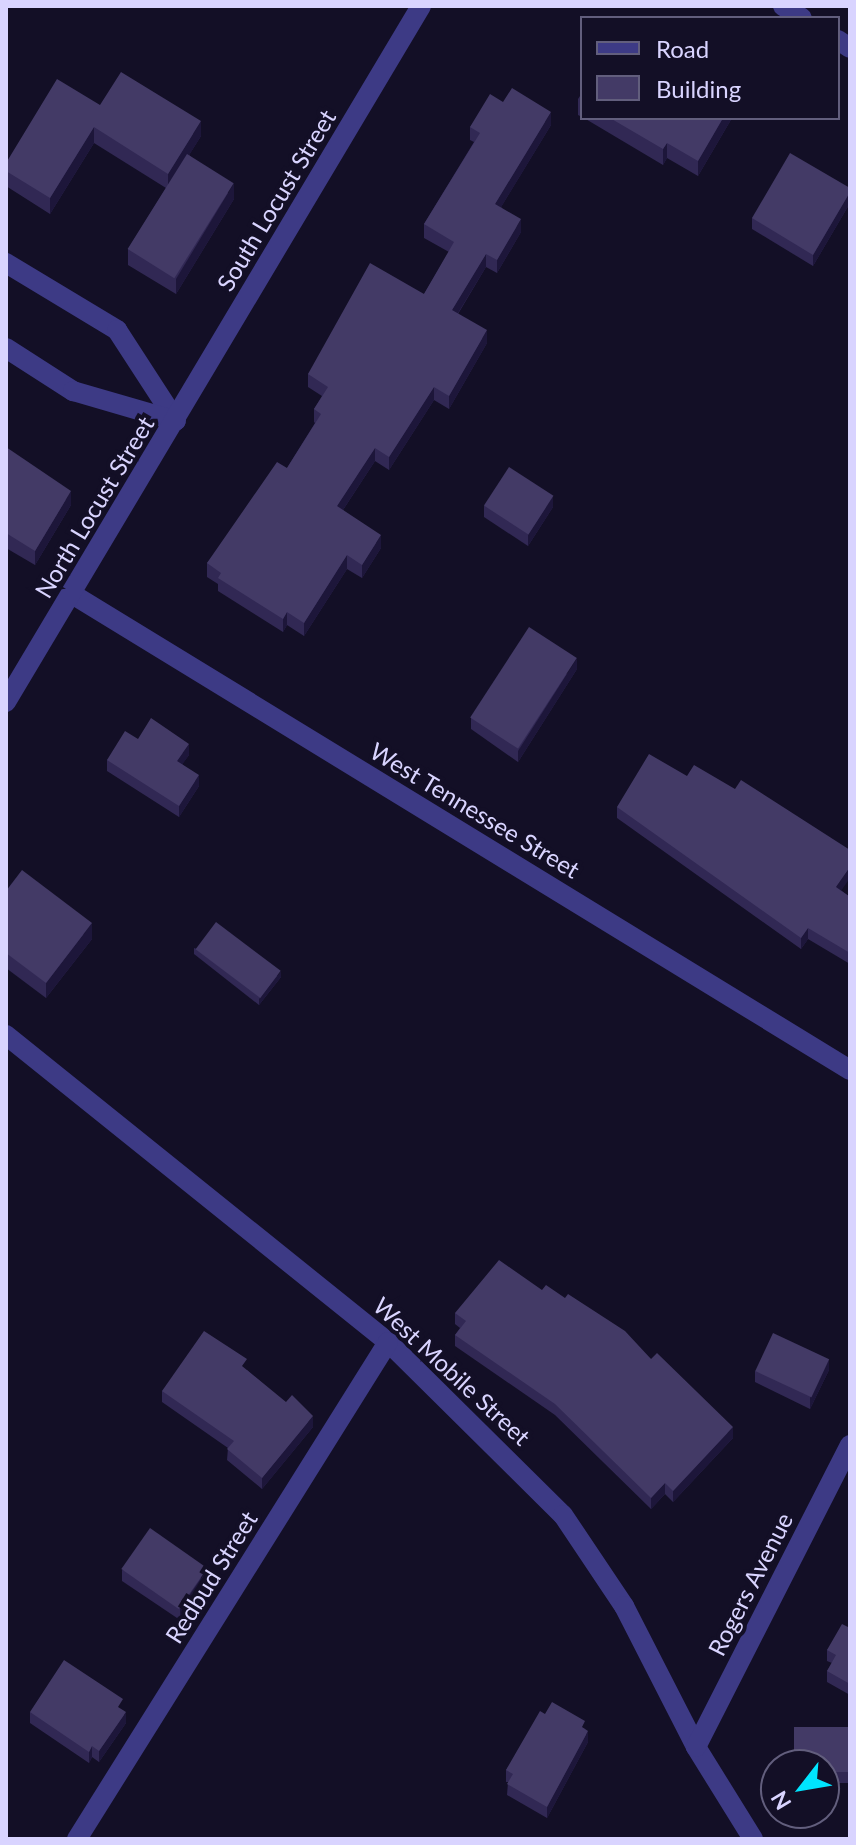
<!DOCTYPE html>
<style>
body{margin:0}
#map{position:relative;width:856px;height:1845px;overflow:hidden;background:#130f26;font-family:Lato,sans-serif}
div>[style]{position:absolute}
[style*='--x']{left:calc(var(--x)*1px);top:calc(var(--y)*1px);width:calc(var(--w)*1px);rotate:calc(var(--a)*1deg)}
.minor>*{height:20px;margin:-10px;padding:0 10px;transform-origin:10px;border-radius:10px;background:#3d3a85}
.wall>*{inset:0;background:#312854}
.shaded-wall>*{inset:0;background:#1d163a}
.building>*{inset:0;background:#433a66;transform-origin:0 0}
span{translate:-50% -50%;white-space:nowrap;text-align:center;line-height:1.15;-webkit-text-stroke:8px #130f26;paint-order:stroke}
.street-label{font-size:24px;color:#d9d4ff}
.frame{position:absolute;inset:0;border:8px solid #d9d4ff;pointer-events:none}
.legend{position:absolute;left:580px;top:16px;width:260px;height:104px;box-sizing:border-box;background:#130f26;border:2px solid #625e7d;margin:0;padding:10px 14px;list-style:none;font-size:24px;color:#d9d4ff}
.legend li{display:flex;align-items:center;gap:16px;height:40px}
.legend b{width:40px;border:2px solid #625e7d}
.north{position:absolute;left:760px;top:1749px;width:80px;height:80px;box-sizing:border-box;background:#130f26;border:2px solid #625e7d;border-radius:50%;rotate:239deg;font-size:22px;font-weight:700;line-height:32px;text-align:center;color:#d9d4ff}
.north::after{content:'';display:block;margin:auto;width:28px;height:36px;background:#00e5ff;clip-path:polygon(50% 0,100% 100%,50% 72%,0 100%)}
</style>
<div id="map">
<div class="minor">
<div style="--x:783;--y:6;--w:22;--a:32"></div>
<div style="--x:838;--y:40;--w:14;--a:34"></div>
<div style="--x:6;--y:263;--w:130;--a:31.1"></div>
<div style="--x:117;--y:330;--w:108;--a:57"></div>
<div style="--x:6;--y:348;--w:80;--a:32.7"></div>
<div style="--x:73;--y:391;--w:107;--a:16.2"></div>
<div style="--x:72;--y:594;--w:912;--a:31.46"></div>
<div style="--x:6;--y:702;--w:810;--a:-59.19"></div>
<div style="--x:6;--y:1035;--w:490;--a:38.8"></div>
<div style="--x:388;--y:1342;--w:246;--a:44.7"></div>
<div style="--x:563;--y:1515;--w:110;--a:56.2"></div>
<div style="--x:624;--y:1606;--w:158;--a:62.9"></div>
<div style="--x:696;--y:1747;--w:108;--a:58.2"></div>
<div style="--x:696;--y:1747;--w:339;--a:-63"></div>
<div style="--x:77;--y:1839;--w:586;--a:-57.96"></div>
</div>
<div class="wall">
<div style="clip-path:polygon(582px 93px,582px 117px,578px 115px,578px 99px)"></div>
<div style="clip-path:polygon(503px 102px,551px 125px,501px 207px,521px 232px,497px 273px,486px 267px,458px 314px,487px 343px,449px 409px,434px 400px,389px 470px,375px 461px,343px 510px,381px 548px,362px 578px,347px 569px,304px 636px,287px 625px,283px 632px,218px 591px,218px 584px,207px 577px,207px 563px,287px 468px,315px 423px,314px 422px,314px 409px,322px 396px,308px 387px,308px 374px,424px 294px,449px 252px,424px 238px,424px 224px,474px 142px,470px 140px,470px 127px)"></div>
<div style="clip-path:polygon(100px 105px,201px 136px,189px 155px,234px 199px,176px 294px,128px 265px,128px 249px,166px 188px,94px 143px,50px 214px,6px 186px,6px 163px)"></div>
<div style="clip-path:polygon(584px 118px,732px 118px,698px 176px,667px 158px,663px 165px)"></div>
<div style="clip-path:polygon(850px 188px,850px 203px,813px 266px,752px 229px,752px 218px)"></div>
<div style="clip-path:polygon(6px 447px,71px 505px,35px 565px,6px 548px)"></div>
<div style="clip-path:polygon(484px 506px,553px 507px,528px 546px,484px 517px)"></div>
<div style="clip-path:polygon(577px 669px,518px 762px,471px 729px,471px 718px)"></div>
<div style="clip-path:polygon(138px 739px,189px 755px,182px 764px,199px 786px,179px 817px,107px 771px,107px 760px)"></div>
<div style="clip-path:polygon(687px 776px,850px 897px,850px 964px,808px 939px,801px 949px,617px 818px,617px 807px)"></div>
<div style="clip-path:polygon(6px 891px,92px 939px,46px 998px,6px 968px)"></div>
<div style="clip-path:polygon(194px 948px,281px 977px,259px 1005px,194px 954px)"></div>
<div style="clip-path:polygon(542px 1290px,651px 1359px,733px 1438px,673px 1502px,665px 1494px,651px 1509px,555px 1415px,455px 1346px,455px 1335px,460px 1328px,455px 1324px,455px 1313px)"></div>
<div style="clip-path:polygon(247px 1370px,313px 1427px,262px 1489px,227px 1460px,228px 1448px,162px 1402px,162px 1391px)"></div>
<div style="clip-path:polygon(829px 1370px,810px 1409px,755px 1382px,755px 1371px)"></div>
<div style="clip-path:polygon(122px 1570px,208px 1579px,180px 1620px,122px 1581px)"></div>
<div style="clip-path:polygon(850px 1628px,850px 1695px,827px 1682px,827px 1671px,832px 1663px,827px 1661px,827px 1650px)"></div>
<div style="clip-path:polygon(123px 1710px,126px 1723px,99px 1762px,92px 1757px,89px 1763px,30px 1723px,30px 1712px)"></div>
<div style="clip-path:polygon(545px 1714px,585px 1729px,588px 1742px,547px 1818px,507px 1795px,508px 1782px,506px 1782px,506px 1770px)"></div>
<div style="clip-path:polygon(850px 1727px,850px 1783px,824px 1783px,824px 1765px)"></div>
</div>
<div class="shaded-wall">
<div style="clip-path:polygon(551px 112px,551px 125px,495px 217px,495px 204px)"></div>
<div style="clip-path:polygon(723px 118px,732px 118px,698px 176px,698px 161px)"></div>
<div style="clip-path:polygon(201px 121px,201px 136px,168px 189px,168px 174px)"></div>
<div style="clip-path:polygon(94px 127px,94px 143px,50px 214px,50px 198px)"></div>
<div style="clip-path:polygon(667px 143px,667px 158px,663px 165px,663px 149px)"></div>
<div style="clip-path:polygon(234px 183px,234px 199px,176px 294px,176px 279px)"></div>
<div style="clip-path:polygon(850px 192px,850px 203px,813px 266px,813px 255px)"></div>
<div style="clip-path:polygon(521px 219px,521px 232px,497px 273px,497px 260px)"></div>
<div style="clip-path:polygon(486px 254px,486px 267px,452px 323px,452px 310px)"></div>
<div style="clip-path:polygon(487px 330px,487px 343px,449px 409px,449px 396px)"></div>
<div style="clip-path:polygon(434px 387px,434px 400px,389px 470px,389px 457px)"></div>
<div style="clip-path:polygon(375px 448px,375px 461px,337px 519px,337px 506px)"></div>
<div style="clip-path:polygon(71px 491px,71px 505px,35px 565px,35px 551px)"></div>
<div style="clip-path:polygon(553px 496px,553px 507px,528px 546px,528px 535px)"></div>
<div style="clip-path:polygon(381px 535px,381px 548px,362px 578px,362px 565px)"></div>
<div style="clip-path:polygon(347px 555px,347px 569px,304px 636px,304px 623px)"></div>
<div style="clip-path:polygon(287px 612px,287px 625px,283px 632px,283px 619px)"></div>
<div style="clip-path:polygon(577px 658px,577px 669px,518px 762px,518px 751px)"></div>
<div style="clip-path:polygon(189px 744px,189px 755px,177px 772px,177px 761px)"></div>
<div style="clip-path:polygon(199px 775px,199px 786px,179px 817px,179px 806px)"></div>
<div style="clip-path:polygon(850px 867px,850px 878px,836px 898px,836px 887px)"></div>
<div style="clip-path:polygon(92px 923px,92px 939px,46px 998px,46px 983px)"></div>
<div style="clip-path:polygon(808px 928px,808px 939px,801px 949px,801px 938px)"></div>
<div style="clip-path:polygon(281px 971px,281px 977px,259px 1005px,259px 999px)"></div>
<div style="clip-path:polygon(829px 1359px,829px 1370px,810px 1409px,810px 1398px)"></div>
<div style="clip-path:polygon(313px 1416px,313px 1427px,262px 1489px,262px 1478px)"></div>
<div style="clip-path:polygon(733px 1427px,733px 1438px,673px 1502px,673px 1491px)"></div>
<div style="clip-path:polygon(665px 1483px,665px 1494px,651px 1509px,651px 1498px)"></div>
<div style="clip-path:polygon(208px 1568px,208px 1579px,180px 1620px,180px 1609px)"></div>
<div style="clip-path:polygon(126px 1712px,126px 1723px,99px 1762px,99px 1751px)"></div>
<div style="clip-path:polygon(588px 1731px,588px 1742px,547px 1818px,547px 1807px)"></div>
<div style="clip-path:polygon(92px 1746px,92px 1757px,89px 1763px,89px 1752px)"></div>
</div>
<div class="building">
<div style="clip-path:polygon(121px 72px,201px 121px,168px 174px,94px 127px,50px 198px,6px 171px,6px 163px,57px 79px,100px 105px)"></div>
<div style="clip-path:polygon(512px 88px,551px 112px,495px 204px,521px 219px,497px 260px,486px 254px,452px 310px,487px 330px,449px 396px,434px 387px,389px 457px,375px 448px,337px 506px,381px 535px,362px 565px,347px 555px,304px 623px,287px 612px,283px 619px,218px 578px,221px 573px,207px 563px,277px 462px,287px 468px,321px 414px,314px 409px,328px 387px,308px 374px,370px 263px,424px 294px,454px 242px,424px 224px,480px 133px,470px 127px,490px 94px,503px 102px)"></div>
<div style="clip-path:polygon(610px 118px,723px 118px,698px 161px,667px 143px,663px 149px)"></div>
<div style="clip-path:polygon(790px 153px,850px 188px,850px 192px,813px 255px,752px 218px)"></div>
<div style="left:187px;top:154px;width:55px;height:112px;rotate:32deg"></div>
<div style="clip-path:polygon(6px 447px,71px 491px,35px 551px,6px 533px)"></div>
<div style="left:509px;top:467px;width:53px;height:46px;rotate:33deg"></div>
<div style="left:529px;top:627px;width:57px;height:108px;rotate:33deg"></div>
<div style="clip-path:polygon(151px 718px,189px 744px,177px 761px,199px 775px,179px 806px,107px 760px,125px 731px,138px 739px)"></div>
<div style="clip-path:polygon(649px 754px,687px 776px,694px 765px,735px 789px,741px 780px,850px 850px,850px 867px,836px 887px,850px 897px,850px 953px,808px 928px,801px 938px,617px 807px)"></div>
<div style="clip-path:polygon(22px 870px,92px 923px,46px 983px,6px 953px,6px 891px)"></div>
<div style="left:216px;top:922px;width:81px;height:34px;rotate:37deg"></div>
<div style="clip-path:polygon(499px 1260px,542px 1290px,546px 1285px,565px 1298px,568px 1294px,625px 1331px,651px 1359px,657px 1353px,733px 1427px,673px 1491px,665px 1483px,651px 1498px,555px 1404px,455px 1335px,466px 1321px,455px 1313px)"></div>
<div style="clip-path:polygon(204px 1331px,247px 1359px,242px 1366px,286px 1402px,292px 1395px,313px 1416px,262px 1478px,227px 1449px,234px 1441px,162px 1391px)"></div>
<div style="left:773px;top:1333px;width:62px;height:42px;rotate:25deg"></div>
<div style="left:150px;top:1528px;width:70px;height:50px;rotate:35deg"></div>
<div style="clip-path:polygon(842px 1624px,850px 1628px,850px 1684px,827px 1671px,836px 1655px,827px 1650px)"></div>
<div style="clip-path:polygon(64px 1660px,123px 1699px,118px 1707px,126px 1712px,99px 1751px,92px 1746px,89px 1752px,30px 1712px)"></div>
<div style="clip-path:polygon(552px 1702px,585px 1721px,582px 1727px,588px 1731px,547px 1807px,507px 1784px,513px 1774px,506px 1770px,540px 1711px,545px 1714px)"></div>
<div style="clip-path:polygon(794px 1727px,850px 1727px,850px 1772px,824px 1772px,824px 1765px,794px 1765px)"></div>
</div>
<div class="street-label">
<span style="left:276px;top:200px;rotate:-59deg">South Locust Street</span>
<span style="left:94px;top:507px;rotate:-59deg">North Locust Street</span>
<span style="left:475px;top:810px;rotate:31deg">West Tennessee Street</span>
<span style="left:452px;top:1371px;rotate:43deg">West Mobile Street</span>
<span style="left:211px;top:1577px;rotate:-58deg">Redbud Street</span>
<span style="left:750px;top:1584px;rotate:-63deg">Rogers Avenue</span>
</div>
<div class="frame"></div>
<ul class="legend">
<li><b style="height:10px;background:#3d3a85"></b>Road</li>
<li><b style="height:22px;background:#433a66"></b>Building</li>
</ul>
<div class="north">N</div>
</div>
